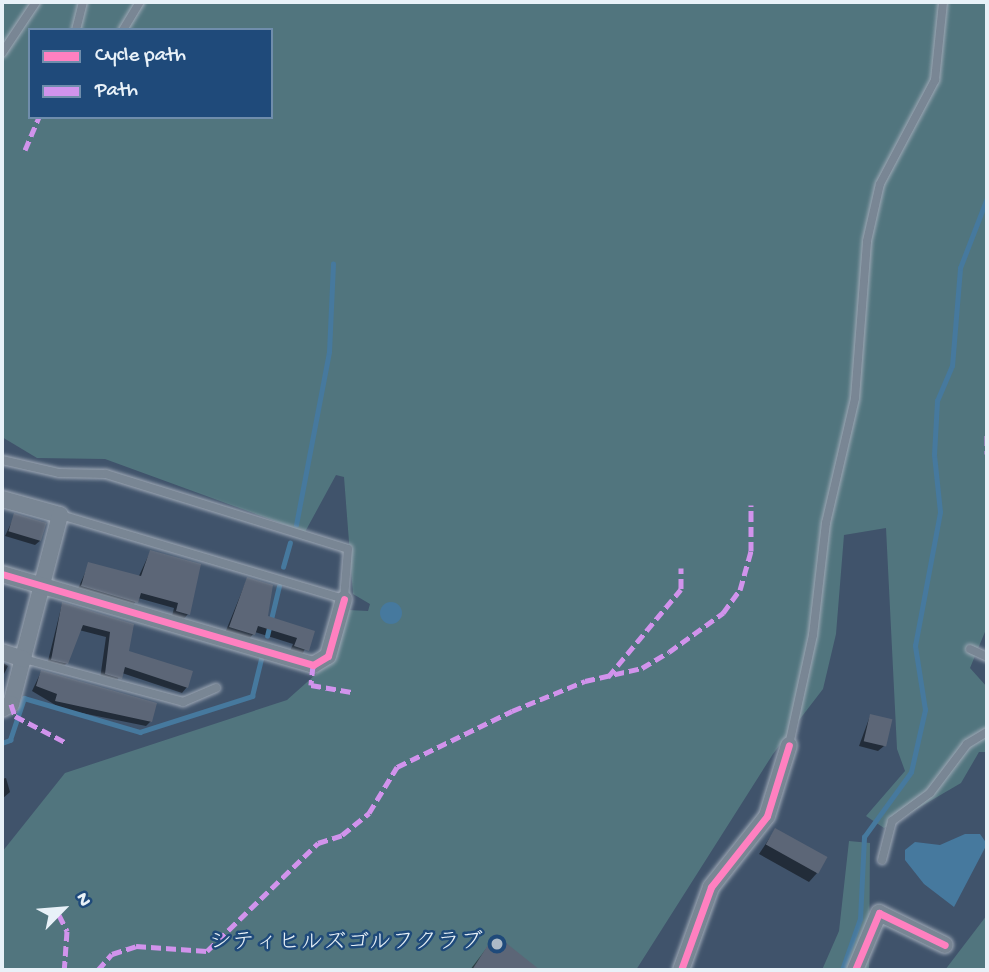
<!DOCTYPE html>
<meta charset="utf-8">
<style>
body{margin:0}
#map{position:relative;width:989px;height:972px;overflow:hidden;background:#40536b;font-family:"Gochi Hand","Klee One",sans-serif}
div>[style]{position:absolute}
[style*='--x']{left:calc(var(--x)*1px);top:calc(var(--y)*1px);width:calc(var(--w)*1px);rotate:calc(var(--a)*1deg)}
.green>*{inset:0;background:#51757e}
.water>*{inset:0;background:#46799e}
.round{border-radius:50%}
.shadow>*{inset:0;background:#0007}
.stream>*{height:4.5px;margin:-2.25px;padding:0 2.25px;transform-origin:2.25px;border-radius:2.25px;background:#46799e}
.building>*{inset:0;background:#5c6677;transform-origin:0 0}
.roads{filter:drop-shadow(0 0 2px #9fa9b6) drop-shadow(0 0 2px #9fa9b6)}
.service>*{height:8px;margin:-4px;padding:0 4px;transform-origin:4px;border-radius:4px;background:#798694}
.minor>*{height:16px;margin:-8px;padding:0 8px;transform-origin:8px;border-radius:8px;background:#798694}
.quiet>*{height:5px;margin-top:-2.5px;transform-origin:0;background:repeating-linear-gradient(90deg,#d193ec 0 10px,transparent 0 15px)}
.cycleway>*{height:7px;margin:-3.5px;padding:0 3.5px;transform-origin:3.5px;border-radius:3.5px;background:#ff80c0}
.dots>*{width:19px;height:19px;translate:-50% -50%;box-sizing:border-box;border:4px solid #1f4a7a;border-radius:50%}
span{translate:-50% -50%;white-space:nowrap;text-align:center;line-height:1.15;-webkit-text-stroke:5px #1f4a7a;paint-order:stroke}
.poi-label{font-size:23px;color:#e8f1f8}
.right{translate:-100% -50%;text-align:right}
.frame{position:absolute;inset:0;border:4px solid #e8f1f8;pointer-events:none}
.legend{position:absolute;left:28px;top:28px;width:245px;height:91px;box-sizing:border-box;background:#1f4a7a;border:2px solid #6f8dac;margin:0;padding:9px 12px;list-style:none;font-size:21px;color:#e8f1f8}
.legend li{display:flex;align-items:center;gap:14px;height:35px}
.legend b{width:35px;border:2px solid #6f8dac}
.north{position:absolute;left:28px;top:874px;width:70px;height:70px;-webkit-text-stroke:5px #1f4a7a;paint-order:stroke;rotate:65deg;font-size:19px;font-weight:700;line-height:28px;text-align:center;color:#e8f1f8}
.north::after{content:'';display:block;margin:auto;width:24px;height:32px;background:#e8f1f8;clip-path:polygon(50% 0,100% 100%,50% 72%,0 100%)}
</style>
<div id="map">
<div class="green">
<div style="clip-path:polygon(evenodd,2px 2px,987px 2px,987px 627px,970px 668px,987px 687px,987px 752px,979px 752px,961px 783px,884px 828px,866px 816px,905px 771px,897px 749px,886px 528px,844px 535px,836px 634px,823px 689px,773px 754px,636px 970px,2px 970px,2px 852px,65px 773px,287px 700px,334px 658px,348px 610px,368px 611px,370px 604px,353px 594px,344px 477px,336px 475px,305px 532px,105px 459px,37px 458px,2px 437px,2px 2px,30px 30px,271px 30px,271px 117px,30px 117px,30px 30px)"></div>
<div style="clip-path:polygon(849px 841px,870px 843px,869px 970px,822px 970px,839px 931px)"></div>
<div style="clip-path:polygon(987px 915px,987px 970px,945px 970px)"></div>
</div>
<div class="water">
<div class="round" style="left:380px;top:602px;width:22px;height:22px"></div>
<div style="clip-path:polygon(965px 834px,980px 834px,987px 844px,954px 907px,924px 884px,905px 860px,905px 850px,915px 842px,940px 845px)"></div>
</div>
<div class="shadow">
<div style="clip-path:polygon(15px 515px,41px 540px,35px 545px,5px 536px)"></div>
<div style="clip-path:polygon(150px 552px,188px 614px,183px 620px,172px 616px,174px 608px,138px 598px,132px 607px,77px 591px,89px 564px,138px 578px)"></div>
<div style="clip-path:polygon(247px 579px,266px 618px,313px 632px,302px 655px,290px 651px,293px 644px,255px 632px,248px 640px,225px 633px)"></div>
<div style="clip-path:polygon(62px 604px,132px 625px,127px 652px,187px 687px,182px 693px,122px 673px,115px 683px,100px 679px,106px 637px,79px 630px,67px 663px,61px 669px,47px 665px)"></div>
<div style="clip-path:polygon(2px 662px,8px 666px,2px 678px)"></div>
<div style="clip-path:polygon(41px 672px,151px 721px,146px 726px,62px 709px,32px 691px)"></div>
<div style="clip-path:polygon(870px 716px,884px 746px,878px 751px,859px 746px)"></div>
<div style="clip-path:polygon(6px 778px,10px 792px,2px 799px,2px 779px)"></div>
<div style="clip-path:polygon(775px 830px,817px 873px,809px 882px,759px 854px)"></div>
<div style="clip-path:polygon(495px 937px,537px 970px,470px 970px)"></div>
</div>
<div class="stream">
<div style="--x:296;--y:525;--w:176;--a:-79.2"></div>
<div style="--x:329;--y:352;--w:88;--a:-87.4"></div>
<div style="--x:283;--y:567;--w:25;--a:-74"></div>
<div style="--x:267;--y:636;--w:51;--a:-76.5"></div>
<div style="--x:2;--y:743;--w:9;--a:-21"></div>
<div style="--x:10;--y:740;--w:44;--a:-71.6"></div>
<div style="--x:24;--y:698;--w:121;--a:16.3"></div>
<div style="--x:140;--y:732;--w:118;--a:-17.8"></div>
<div style="--x:252;--y:696;--w:42;--a:-76.3"></div>
<div style="--x:842;--y:970;--w:54;--a:-70.6"></div>
<div style="--x:860;--y:919;--w:82;--a:-87.2"></div>
<div style="--x:864;--y:837;--w:80;--a:-54.1"></div>
<div style="--x:911;--y:772;--w:64;--a:-77.3"></div>
<div style="--x:925;--y:710;--w:65;--a:-98.9"></div>
<div style="--x:915;--y:646;--w:136;--a:-79.4"></div>
<div style="--x:940;--y:512;--w:57;--a:-96"></div>
<div style="--x:934;--y:455;--w:54;--a:-86.8"></div>
<div style="--x:937;--y:401;--w:38;--a:-67"></div>
<div style="--x:952;--y:366;--w:98;--a:-85.3"></div>
<div style="--x:960;--y:268;--w:75;--a:-68.9"></div>
</div>
<div class="building">
<div style="left:14px;top:513px;width:34px;height:19px;rotate:17deg"></div>
<div style="clip-path:polygon(150px 550px,201px 564px,190px 615px,176px 611px,178px 603px,141px 593px,138px 603px,81px 586px,88px 562px,141px 576px)"></div>
<div style="clip-path:polygon(247px 577px,273px 585px,268px 616px,315px 631px,309px 651px,294px 646px,297px 638px,258px 626px,255px 635px,229px 627px)"></div>
<div style="clip-path:polygon(62px 602px,134px 624px,129px 651px,193px 671px,188px 688px,125px 667px,122px 679px,105px 674px,110px 632px,83px 625px,68px 664px,51px 660px)"></div>
<div style="clip-path:polygon(41px 670px,157px 703px,152px 722px,55px 701px,57px 694px,36px 686px)"></div>
<div style="left:870px;top:714px;width:23px;height:28px;rotate:13deg"></div>
<div style="left:775px;top:828px;width:60px;height:19px;rotate:29deg"></div>
<div style="clip-path:polygon(495px 934px,540px 970px,472px 970px)"></div>
</div>
<div class="roads">
<div class="service">
<div style="--x:76;--y:30;--w:29;--a:-76"></div>
<div style="--x:123;--y:30;--w:33;--a:-59"></div>
<div style="--x:2;--y:53;--w:61;--a:-56.3"></div>
<div style="--x:2;--y:460;--w:58;--a:12.8"></div>
<div style="--x:59;--y:473;--w:47;--a:1.2"></div>
<div style="--x:106;--y:474;--w:253;--a:17.2"></div>
<div style="--x:348;--y:549;--w:50;--a:94.6"></div>
<div style="--x:344;--y:599;--w:296;--a:-163.5"></div>
<div style="--x:970;--y:649;--w:19;--a:25"></div>
<div style="--x:24;--y:659;--w:165;--a:15.1"></div>
<div style="--x:183;--y:702;--w:36;--a:-23"></div>
<div style="--x:789;--y:745;--w:113;--a:-77.7"></div>
<div style="--x:813;--y:635;--w:113;--a:-83.4"></div>
<div style="--x:826;--y:523;--w:128;--a:-76.9"></div>
<div style="--x:855;--y:398;--w:157;--a:-85.6"></div>
<div style="--x:867;--y:241;--w:58;--a:-77.2"></div>
<div style="--x:880;--y:184;--w:118;--a:-62.1"></div>
<div style="--x:935;--y:80;--w:78;--a:-84.1"></div>
<div style="--x:882;--y:860;--w:40;--a:-75.6"></div>
<div style="--x:892;--y:821;--w:47;--a:-36.4"></div>
<div style="--x:930;--y:793;--w:61;--a:-52.9"></div>
<div style="--x:967;--y:744;--w:23;--a:-31"></div>
</div>
<div class="minor">
<div style="--x:2;--y:499;--w:60;--a:15.4"></div>
<div style="--x:60;--y:515;--w:195;--a:104.5"></div>
<div style="--x:11;--y:704;--w:10;--a:151"></div>
<div style="--x:2;--y:574;--w:324;--a:16.3"></div>
<div style="--x:313;--y:665;--w:17;--a:-31"></div>
<div style="--x:328;--y:656;--w:59;--a:-74.3"></div>
<div style="--x:2;--y:652;--w:23;--a:18"></div>
<div style="--x:681;--y:970;--w:88;--a:-70.1"></div>
<div style="--x:711;--y:887;--w:90;--a:-51.7"></div>
<div style="--x:767;--y:816;--w:74;--a:-72.8"></div>
<div style="--x:855;--y:970;--w:62;--a:-67.2"></div>
<div style="--x:879;--y:913;--w:73;--a:25.9"></div>
</div>
</div>
<div class="quiet">
<div style="--x:25;--y:150;--w:36;--a:-67"></div>
<div style="--x:987;--y:435;--w:19;--a:90"></div>
<div style="--x:313;--y:665;--w:20;--a:96"></div>
<div style="--x:311;--y:685;--w:41;--a:9.9"></div>
<div style="--x:608;--y:677;--w:114;--a:-50.3"></div>
<div style="--x:681;--y:589;--w:21;--a:-90"></div>
<div style="--x:11;--y:704;--w:13;--a:72"></div>
<div style="--x:15;--y:716;--w:56;--a:27.5"></div>
<div style="--x:59;--y:915;--w:18;--a:63"></div>
<div style="--x:67;--y:931;--w:39;--a:94"></div>
<div style="--x:98;--y:970;--w:21;--a:-49"></div>
<div style="--x:112;--y:954;--w:25;--a:-18"></div>
<div style="--x:136;--y:946;--w:71;--a:4"></div>
<div style="--x:207;--y:951;--w:155;--a:-44.2"></div>
<div style="--x:318;--y:843;--w:25;--a:-18"></div>
<div style="--x:342;--y:835;--w:35;--a:-39"></div>
<div style="--x:369;--y:813;--w:54;--a:-58.7"></div>
<div style="--x:397;--y:767;--w:128;--a:-26"></div>
<div style="--x:512;--y:711;--w:79;--a:-22.3"></div>
<div style="--x:585;--y:681;--w:58;--a:-12.8"></div>
<div style="--x:642;--y:668;--w:31;--a:-31"></div>
<div style="--x:669;--y:652;--w:67;--a:-35.8"></div>
<div style="--x:723;--y:613;--w:29;--a:-54"></div>
<div style="--x:740;--y:590;--w:41;--a:-74.2"></div>
<div style="--x:751;--y:551;--w:46;--a:-90"></div>
</div>
<div class="cycleway">
<div style="--x:2;--y:574;--w:324;--a:16.3"></div>
<div style="--x:313;--y:665;--w:17;--a:-31"></div>
<div style="--x:328;--y:656;--w:59;--a:-74.3"></div>
<div style="--x:681;--y:970;--w:88;--a:-70.1"></div>
<div style="--x:711;--y:887;--w:90;--a:-51.7"></div>
<div style="--x:767;--y:816;--w:74;--a:-72.8"></div>
<div style="--x:855;--y:970;--w:62;--a:-67.2"></div>
<div style="--x:879;--y:913;--w:73;--a:25.9"></div>
</div>
<div class="dots">
<div style="left:497px;top:944px;background:#adbac7"></div>
</div>
<div class="poi-label">
<span class="right" style="left:483px;top:944px">シティヒルズゴルフクラブ</span>
</div>
<div class="frame"></div>
<ul class="legend">
<li><b style="height:9px;background:#ff80c0"></b>Cycle path</li>
<li><b style="height:9px;background:#d193ec"></b>Path</li>
</ul>
<div class="north">N</div>
</div>
